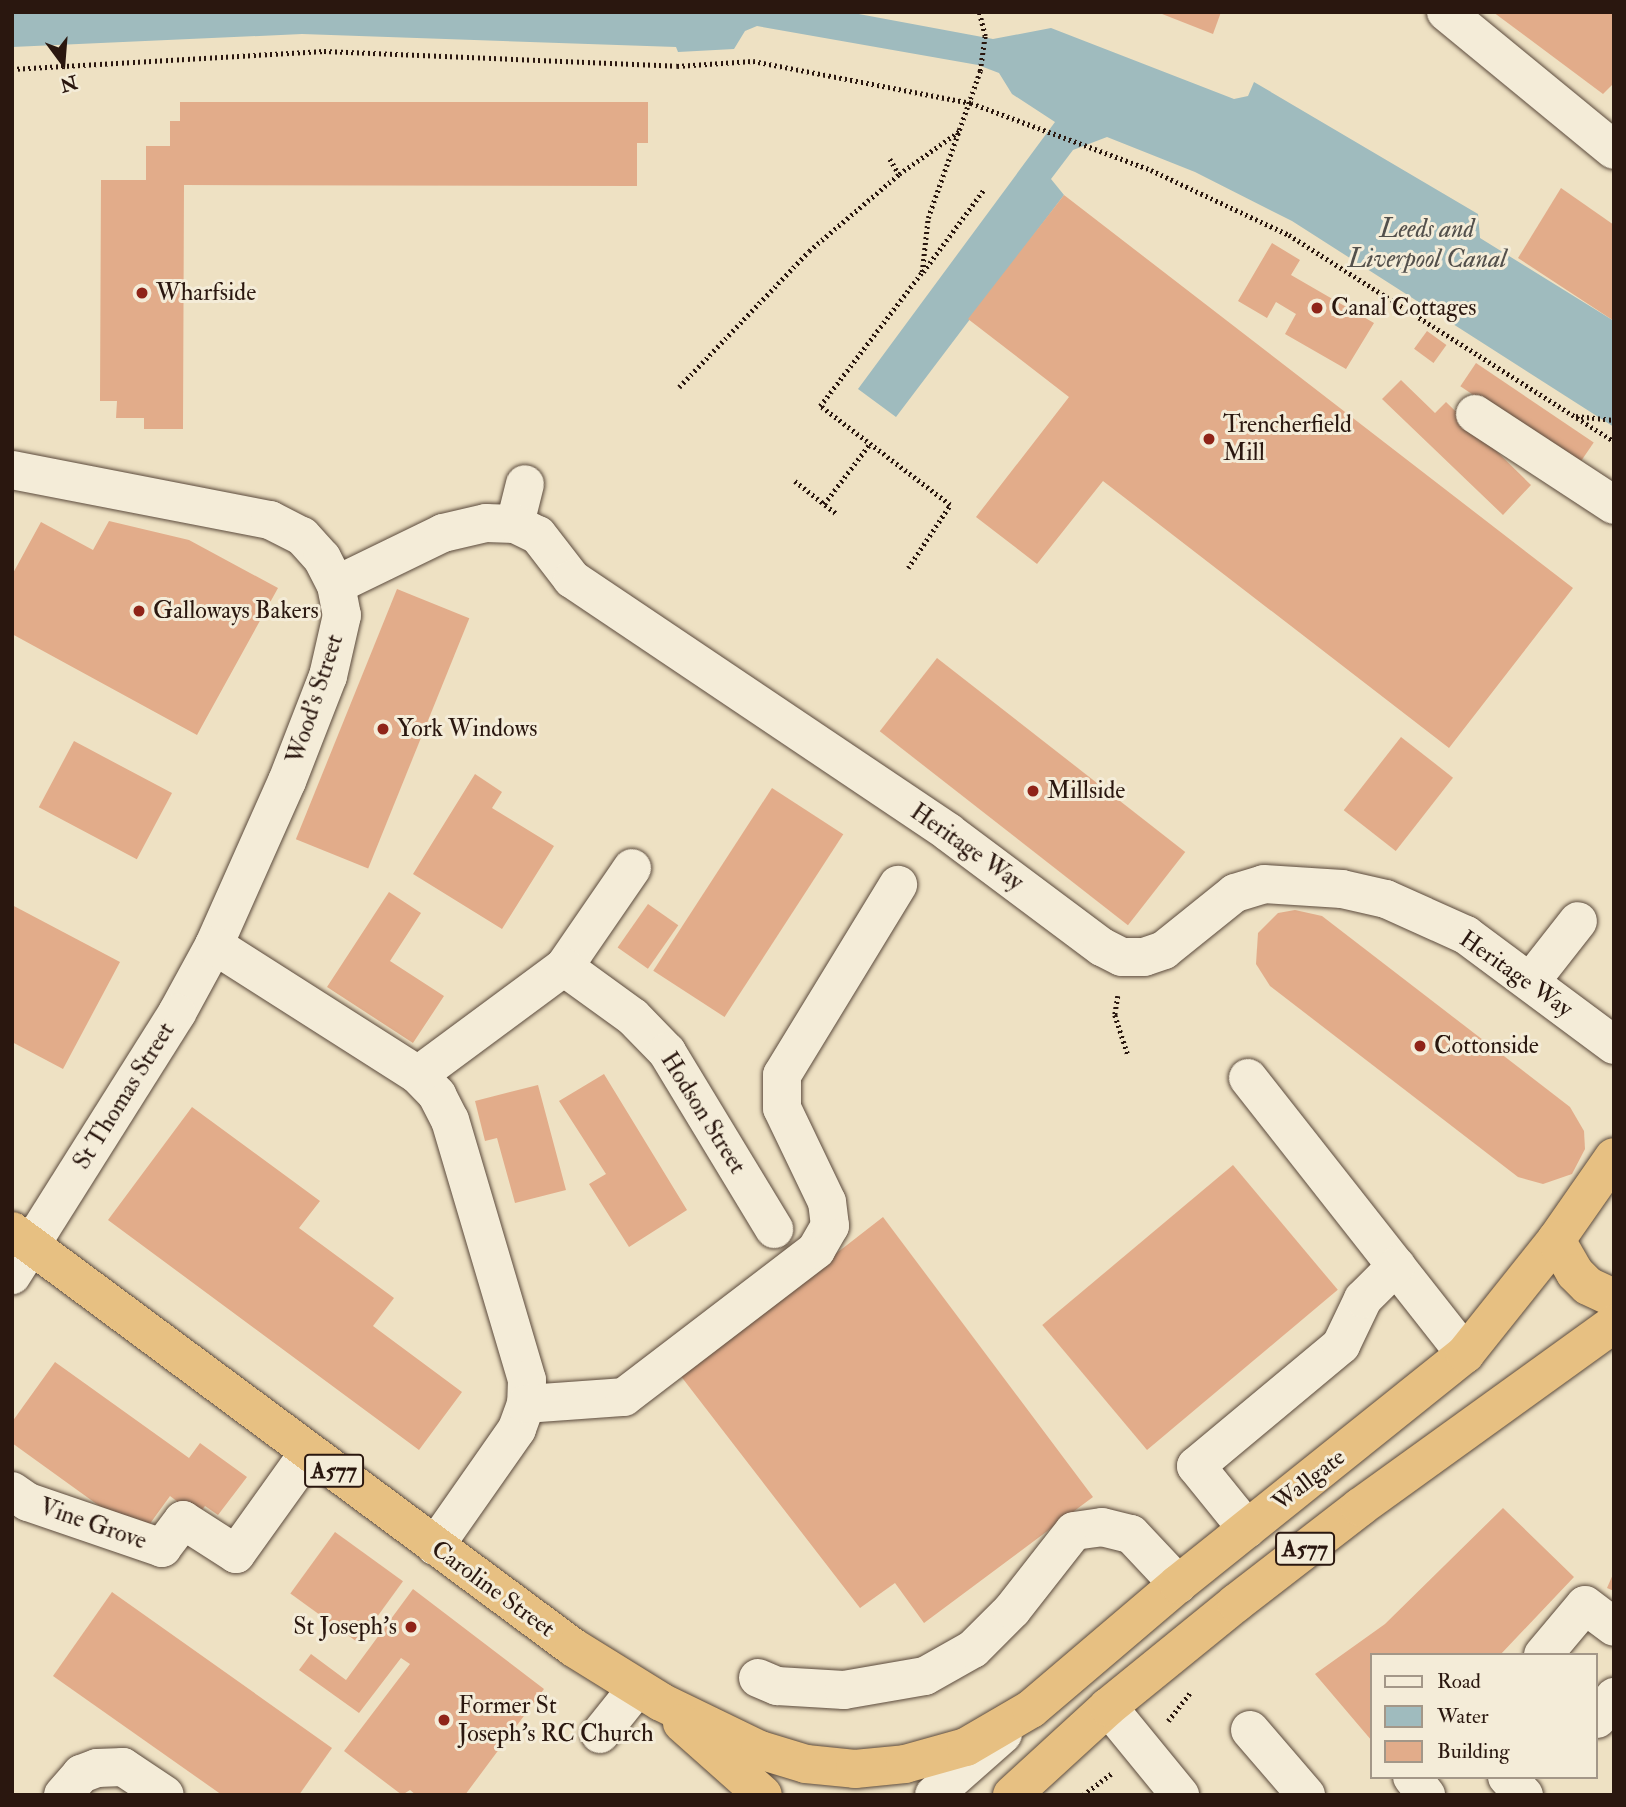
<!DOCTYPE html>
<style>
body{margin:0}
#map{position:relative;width:1626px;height:1807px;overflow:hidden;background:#eee1c3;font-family:"IM FELL Double Pica",serif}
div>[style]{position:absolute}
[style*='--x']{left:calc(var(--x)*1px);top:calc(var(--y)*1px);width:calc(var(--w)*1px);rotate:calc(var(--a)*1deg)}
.water>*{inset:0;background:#9fbbbe}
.building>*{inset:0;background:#e2ac8a;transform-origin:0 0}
.path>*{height:4.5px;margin-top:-2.25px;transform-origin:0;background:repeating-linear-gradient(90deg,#2a170f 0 2px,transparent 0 5.5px)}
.roads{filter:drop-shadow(0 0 2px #5b4a3c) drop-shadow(0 0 2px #5b4a3c)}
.minor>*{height:38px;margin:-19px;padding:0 19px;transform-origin:19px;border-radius:19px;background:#f4ecd8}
.highway>*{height:38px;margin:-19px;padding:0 19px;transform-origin:19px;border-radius:19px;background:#e7c082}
.dots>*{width:19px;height:19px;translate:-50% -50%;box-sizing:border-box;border:4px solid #f4ecd8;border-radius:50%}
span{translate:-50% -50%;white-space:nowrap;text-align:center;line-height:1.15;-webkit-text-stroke:6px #f4ecd8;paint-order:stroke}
.shield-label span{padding:2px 5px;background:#f4ecd8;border:2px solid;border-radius:5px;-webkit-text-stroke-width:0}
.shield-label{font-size:23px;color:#2a170f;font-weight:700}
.poi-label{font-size:24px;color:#2a170f}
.left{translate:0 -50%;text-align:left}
.right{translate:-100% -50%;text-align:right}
.street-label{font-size:24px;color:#2a170f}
.water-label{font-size:26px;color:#53504c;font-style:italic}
.frame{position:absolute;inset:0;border:14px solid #2a170f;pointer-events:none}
.legend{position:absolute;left:1370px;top:1653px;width:228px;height:126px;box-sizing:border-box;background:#f4ecd8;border:2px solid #a39788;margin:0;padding:9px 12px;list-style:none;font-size:21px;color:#2a170f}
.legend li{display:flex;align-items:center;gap:14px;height:35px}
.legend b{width:35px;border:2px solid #a39788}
.north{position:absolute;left:28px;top:28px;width:70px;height:70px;-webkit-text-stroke:5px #f4ecd8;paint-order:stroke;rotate:164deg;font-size:19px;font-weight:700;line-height:28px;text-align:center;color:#2a170f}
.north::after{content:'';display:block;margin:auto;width:24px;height:32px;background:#2a170f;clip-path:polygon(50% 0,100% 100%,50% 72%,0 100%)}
</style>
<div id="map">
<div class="water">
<div style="clip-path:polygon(12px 12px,848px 12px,993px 39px,1051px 28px,1234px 99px,1248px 96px,1254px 82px,1478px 214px,1480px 238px,1614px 321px,1614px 427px,1292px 221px,1195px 172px,1107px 137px,1073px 150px,1051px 179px,1064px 195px,896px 417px,858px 389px,1055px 122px,1012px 94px,999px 73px,978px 65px,757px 26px,745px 31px,734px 49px,678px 52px,676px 47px,302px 34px,12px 47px)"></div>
</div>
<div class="building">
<div style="clip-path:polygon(1157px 12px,1221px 12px,1213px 34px)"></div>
<div style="clip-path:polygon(1493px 12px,1614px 12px,1614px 83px,1603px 94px)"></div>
<div style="clip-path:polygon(180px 102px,648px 102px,648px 143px,637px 143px,637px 186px,184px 185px,183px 429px,144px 429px,144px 418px,116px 418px,117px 401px,100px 401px,101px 180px,146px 180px,146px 146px,170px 146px,170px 121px,180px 121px)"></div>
<div style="clip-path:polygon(1561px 188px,1614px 225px,1614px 321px,1518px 258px)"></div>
<div style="clip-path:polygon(1064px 195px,1573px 588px,1449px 748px,1103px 481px,1037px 564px,976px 517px,1069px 397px,968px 319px)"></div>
<div style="clip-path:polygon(1272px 243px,1300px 260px,1291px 275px,1374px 323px,1346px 369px,1285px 334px,1296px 314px,1276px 302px,1267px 318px,1238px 301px)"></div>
<div style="left:1427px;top:331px;width:24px;height:22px;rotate:36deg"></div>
<div style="left:1476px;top:363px;width:142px;height:28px;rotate:34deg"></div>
<div style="clip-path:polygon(1401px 380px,1435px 413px,1446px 402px,1531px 485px,1503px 515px,1382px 399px)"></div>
<div style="clip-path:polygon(109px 521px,189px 540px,278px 588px,197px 735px,12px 634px,12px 575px,41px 522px,93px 550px)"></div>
<div style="left:397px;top:589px;width:78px;height:270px;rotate:22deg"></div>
<div style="left:937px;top:658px;width:315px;height:93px;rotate:38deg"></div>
<div style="left:1401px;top:737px;width:66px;height:93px;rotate:38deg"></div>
<div style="left:74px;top:741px;width:111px;height:75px;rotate:28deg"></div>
<div style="clip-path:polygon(475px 774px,502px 792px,492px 808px,554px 846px,502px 929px,413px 874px)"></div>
<div style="left:772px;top:788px;width:85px;height:218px;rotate:33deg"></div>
<div style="clip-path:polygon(389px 892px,421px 913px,390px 961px,444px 996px,413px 1043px,327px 987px)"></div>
<div style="left:648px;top:904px;width:37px;height:53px;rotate:35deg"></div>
<div style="clip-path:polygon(12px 905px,120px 962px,63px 1069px,12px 1042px)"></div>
<div style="clip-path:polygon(1295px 910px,1322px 916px,1570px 1107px,1584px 1131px,1585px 1149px,1572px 1174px,1543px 1184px,1518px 1177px,1270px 986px,1256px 964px,1258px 933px,1278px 913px)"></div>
<div style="clip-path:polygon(604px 1074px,687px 1210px,629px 1247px,589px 1184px,606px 1174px,559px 1101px)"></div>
<div style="clip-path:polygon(538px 1085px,566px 1190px,515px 1203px,497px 1138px,485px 1141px,475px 1101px)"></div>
<div style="clip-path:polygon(192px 1107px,320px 1201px,299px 1228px,394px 1298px,373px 1326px,462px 1392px,419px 1450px,108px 1220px)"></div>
<div style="left:1233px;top:1165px;width:163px;height:249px;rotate:50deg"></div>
<div style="clip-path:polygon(883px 1217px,1093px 1497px,924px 1623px,895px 1583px,860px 1608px,680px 1375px)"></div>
<div style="clip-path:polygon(55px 1362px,189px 1458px,200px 1443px,247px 1477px,218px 1515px,205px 1506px,201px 1511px,190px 1502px,186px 1508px,170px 1496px,141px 1536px,12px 1443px,12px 1422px)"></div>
<div style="clip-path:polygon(1503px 1508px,1574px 1577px,1500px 1655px,1372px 1655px,1372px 1741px,1315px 1674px,1385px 1624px)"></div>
<div style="left:335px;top:1532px;width:84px;height:76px;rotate:36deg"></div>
<div style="clip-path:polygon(1614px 1572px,1614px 1591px,1607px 1588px)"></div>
<div style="clip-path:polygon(413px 1589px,544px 1689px,465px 1795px,416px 1795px,410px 1790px,402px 1795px,344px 1751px,410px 1664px,401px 1658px,359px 1713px,299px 1670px,311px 1654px,346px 1680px)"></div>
<div style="clip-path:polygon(112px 1592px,332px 1748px,299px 1795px,222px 1795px,53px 1676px)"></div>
</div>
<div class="path">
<div style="--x:12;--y:69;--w:313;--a:-3.3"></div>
<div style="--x:324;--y:51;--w:353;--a:2.4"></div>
<div style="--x:677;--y:66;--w:76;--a:-3.8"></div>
<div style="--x:753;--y:61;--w:222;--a:10.9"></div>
<div style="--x:971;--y:103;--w:192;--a:20.4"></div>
<div style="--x:1151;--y:170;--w:153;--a:25.2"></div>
<div style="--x:1289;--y:235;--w:385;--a:32.4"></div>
<div style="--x:890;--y:159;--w:17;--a:59"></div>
<div style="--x:923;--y:272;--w:104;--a:-53.6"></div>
<div style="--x:679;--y:387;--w:188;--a:-46.3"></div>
<div style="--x:809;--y:251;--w:118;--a:-40.5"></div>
<div style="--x:899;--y:174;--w:76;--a:-35.4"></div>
<div style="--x:1576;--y:416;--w:38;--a:6"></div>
<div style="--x:795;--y:481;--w:53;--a:38.2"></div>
<div style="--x:824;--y:504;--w:74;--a:-52.7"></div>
<div style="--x:908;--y:568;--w:76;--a:-56.3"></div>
<div style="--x:950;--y:505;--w:163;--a:-142.7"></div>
<div style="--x:820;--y:406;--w:168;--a:-52.7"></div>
<div style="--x:922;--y:272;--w:54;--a:-83.7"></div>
<div style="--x:928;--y:218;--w:156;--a:-70.5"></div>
<div style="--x:980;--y:71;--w:35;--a:-82"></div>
<div style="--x:985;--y:36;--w:25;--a:-104"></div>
<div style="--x:1118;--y:996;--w:19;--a:99"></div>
<div style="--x:1115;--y:1015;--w:42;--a:72"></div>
<div style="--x:1168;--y:1721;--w:37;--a:-52"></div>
<div style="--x:1083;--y:1795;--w:38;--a:-37"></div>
</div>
<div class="roads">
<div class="minor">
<div style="--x:1446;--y:12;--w:217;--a:39.4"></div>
<div style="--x:1475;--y:414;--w:166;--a:33.2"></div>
<div style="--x:12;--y:470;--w:263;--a:11"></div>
<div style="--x:270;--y:520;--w:36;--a:27"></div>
<div style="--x:302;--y:536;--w:30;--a:48"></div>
<div style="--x:322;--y:558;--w:30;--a:63"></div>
<div style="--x:336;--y:585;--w:31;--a:79"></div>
<div style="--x:342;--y:615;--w:63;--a:102.9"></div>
<div style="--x:328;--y:676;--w:113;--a:111.3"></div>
<div style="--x:287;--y:781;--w:180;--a:114"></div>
<div style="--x:214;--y:945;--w:77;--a:118.6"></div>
<div style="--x:177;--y:1013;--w:310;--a:122.2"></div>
<div style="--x:515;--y:524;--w:41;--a:-76"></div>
<div style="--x:336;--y:585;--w:119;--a:-25.9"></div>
<div style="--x:443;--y:533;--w:44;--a:-13.1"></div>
<div style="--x:486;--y:523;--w:29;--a:2"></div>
<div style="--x:515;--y:524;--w:25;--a:26"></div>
<div style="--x:538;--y:535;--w:56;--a:52.3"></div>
<div style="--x:572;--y:579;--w:453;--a:33.9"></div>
<div style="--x:948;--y:832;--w:192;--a:36.8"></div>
<div style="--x:1102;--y:947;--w:22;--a:27"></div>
<div style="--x:1122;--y:957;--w:22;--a:0"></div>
<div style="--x:1144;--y:957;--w:21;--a:-19"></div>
<div style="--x:1164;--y:950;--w:91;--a:-38.8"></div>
<div style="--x:1235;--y:893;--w:30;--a:-17"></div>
<div style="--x:1264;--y:884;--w:78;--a:3.7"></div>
<div style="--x:1342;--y:889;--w:45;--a:12.8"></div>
<div style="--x:1386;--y:899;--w:88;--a:24.2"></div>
<div style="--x:1466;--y:935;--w:184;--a:36.6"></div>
<div style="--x:214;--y:945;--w:242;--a:32.5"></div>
<div style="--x:418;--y:1075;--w:28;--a:46"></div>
<div style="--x:437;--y:1095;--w:28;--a:63"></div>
<div style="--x:450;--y:1120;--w:271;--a:73.5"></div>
<div style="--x:527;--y:1380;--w:24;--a:92"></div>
<div style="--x:526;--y:1404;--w:27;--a:110"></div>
<div style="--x:517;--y:1429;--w:143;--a:125"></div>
<div style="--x:564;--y:967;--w:120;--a:-55.5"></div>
<div style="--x:1531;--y:981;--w:76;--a:-51.9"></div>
<div style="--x:418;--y:1075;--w:182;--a:-36.5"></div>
<div style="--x:564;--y:967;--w:85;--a:35.9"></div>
<div style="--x:633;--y:1017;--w:49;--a:45.8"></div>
<div style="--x:667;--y:1052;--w:207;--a:58.8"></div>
<div style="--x:1248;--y:1078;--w:351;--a:51.8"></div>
<div style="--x:526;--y:1404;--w:98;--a:-4.1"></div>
<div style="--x:624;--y:1397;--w:242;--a:-37.4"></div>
<div style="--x:816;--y:1250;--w:28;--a:-60"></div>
<div style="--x:830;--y:1226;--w:24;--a:-97"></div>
<div style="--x:827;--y:1202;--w:104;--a:-115.6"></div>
<div style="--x:782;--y:1108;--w:33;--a:-90"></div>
<div style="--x:782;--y:1075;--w:223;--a:-58.6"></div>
<div style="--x:12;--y:1491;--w:19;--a:35"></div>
<div style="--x:28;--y:1502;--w:142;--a:18.9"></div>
<div style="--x:162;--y:1548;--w:35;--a:-53"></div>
<div style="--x:183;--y:1520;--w:63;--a:32.7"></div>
<div style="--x:236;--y:1554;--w:125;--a:-54.4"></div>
<div style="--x:1247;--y:1529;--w:81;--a:-129"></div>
<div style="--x:1196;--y:1466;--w:189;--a:-39.8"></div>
<div style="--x:1341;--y:1345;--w:51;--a:-64.4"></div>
<div style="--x:1363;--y:1299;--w:47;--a:-45"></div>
<div style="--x:1543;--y:1655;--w:65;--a:-50"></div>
<div style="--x:1585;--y:1605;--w:36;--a:37"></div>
<div style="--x:758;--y:1678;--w:21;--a:23"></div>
<div style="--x:777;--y:1686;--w:67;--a:3.4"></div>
<div style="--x:844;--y:1690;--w:82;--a:-9.8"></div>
<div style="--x:925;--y:1676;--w:55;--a:-29.4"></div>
<div style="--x:973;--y:1649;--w:55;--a:-45"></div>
<div style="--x:1012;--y:1610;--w:100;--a:-51.9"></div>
<div style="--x:1074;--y:1531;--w:28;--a:-8"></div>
<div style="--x:1102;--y:1527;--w:30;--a:14"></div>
<div style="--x:1131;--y:1534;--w:69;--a:46.8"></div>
<div style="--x:1108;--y:1707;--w:114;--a:50.7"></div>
<div style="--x:1597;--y:1719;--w:28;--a:-52"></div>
<div style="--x:1250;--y:1730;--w:86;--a:49.3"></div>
<div style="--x:600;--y:1734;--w:59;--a:-51.2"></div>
<div style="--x:1412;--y:1777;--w:23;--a:52"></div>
<div style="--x:1507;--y:1777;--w:25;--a:47"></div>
<div style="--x:63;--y:1795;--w:28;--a:-49"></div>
<div style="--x:81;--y:1774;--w:17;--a:-21"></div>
<div style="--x:97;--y:1768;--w:26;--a:-2"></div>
<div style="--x:123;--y:1767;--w:50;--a:33.7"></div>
<div style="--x:934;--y:1795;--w:92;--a:-41.5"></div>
</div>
<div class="highway">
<div style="--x:12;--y:1231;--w:700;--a:36.58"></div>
<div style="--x:574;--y:1648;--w:102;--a:31.8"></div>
<div style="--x:661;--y:1702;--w:110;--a:25.9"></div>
<div style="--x:760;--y:1750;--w:48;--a:16.9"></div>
<div style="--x:806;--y:1764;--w:49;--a:5.8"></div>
<div style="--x:855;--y:1769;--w:50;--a:-5.7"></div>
<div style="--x:905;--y:1764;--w:63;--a:-15.6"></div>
<div style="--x:966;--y:1747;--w:75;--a:-30.3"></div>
<div style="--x:1031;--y:1709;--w:193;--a:-40.4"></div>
<div style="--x:1178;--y:1584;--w:368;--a:-38.7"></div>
<div style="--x:1465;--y:1354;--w:146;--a:-51.4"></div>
<div style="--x:1556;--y:1240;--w:101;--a:-55.1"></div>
<div style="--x:1556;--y:1240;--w:38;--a:60"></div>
<div style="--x:1575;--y:1273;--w:18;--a:45"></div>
<div style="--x:1588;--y:1286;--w:29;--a:25"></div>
<div style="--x:682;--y:1723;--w:108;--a:41.6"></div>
<div style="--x:1012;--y:1795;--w:130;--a:-42.5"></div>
<div style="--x:1108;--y:1707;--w:165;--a:-39.1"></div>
<div style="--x:1236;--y:1603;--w:157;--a:-37.7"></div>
<div style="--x:1360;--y:1507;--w:313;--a:-35.8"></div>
</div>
</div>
<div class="dots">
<div style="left:142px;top:293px;background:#8f2418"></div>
<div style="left:1317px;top:308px;background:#8f2418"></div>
<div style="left:1209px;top:439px;background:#8f2418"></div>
<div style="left:139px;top:611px;background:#8f2418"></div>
<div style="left:383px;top:729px;background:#8f2418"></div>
<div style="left:1033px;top:791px;background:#8f2418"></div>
<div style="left:1420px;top:1046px;background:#8f2418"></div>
<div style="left:411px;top:1627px;background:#8f2418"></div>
<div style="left:444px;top:1720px;background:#8f2418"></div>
</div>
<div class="shield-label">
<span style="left:334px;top:1471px">A577</span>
<span style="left:1305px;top:1549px">A577</span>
</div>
<div class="poi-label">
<span class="left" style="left:156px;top:293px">Wharfside</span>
<span class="left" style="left:1331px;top:308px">Canal Cottages</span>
<span class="left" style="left:1223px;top:439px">Trencherfield<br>Mill</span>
<span class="left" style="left:153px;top:611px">Galloways Bakers</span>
<span class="left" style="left:397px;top:729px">York Windows</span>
<span class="left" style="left:1047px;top:791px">Millside</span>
<span class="left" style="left:1434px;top:1046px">Cottonside</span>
<span class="right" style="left:397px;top:1627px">St Joseph's</span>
<span class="left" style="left:458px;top:1720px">Former St<br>Joseph's RC Church</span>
</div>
<div class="street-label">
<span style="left:315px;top:699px;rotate:-72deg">Wood's Street</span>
<span style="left:967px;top:847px;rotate:35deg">Heritage Way</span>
<span style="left:1516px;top:974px;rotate:35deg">Heritage Way</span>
<span style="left:124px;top:1096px;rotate:-58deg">St Thomas Street</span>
<span style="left:703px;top:1113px;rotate:58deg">Hodson Street</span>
<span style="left:1309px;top:1480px;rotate:-38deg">Wallgate</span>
<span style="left:93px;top:1524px;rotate:19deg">Vine Grove</span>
<span style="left:493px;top:1589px;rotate:36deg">Caroline Street</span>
</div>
<div class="water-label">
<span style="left:1427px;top:245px">Leeds and<br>Liverpool Canal</span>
</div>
<div class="frame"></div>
<ul class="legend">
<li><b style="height:9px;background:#f4ecd8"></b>Road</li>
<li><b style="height:19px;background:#9fbbbe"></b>Water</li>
<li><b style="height:19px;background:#e2ac8a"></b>Building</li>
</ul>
<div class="north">N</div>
</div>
